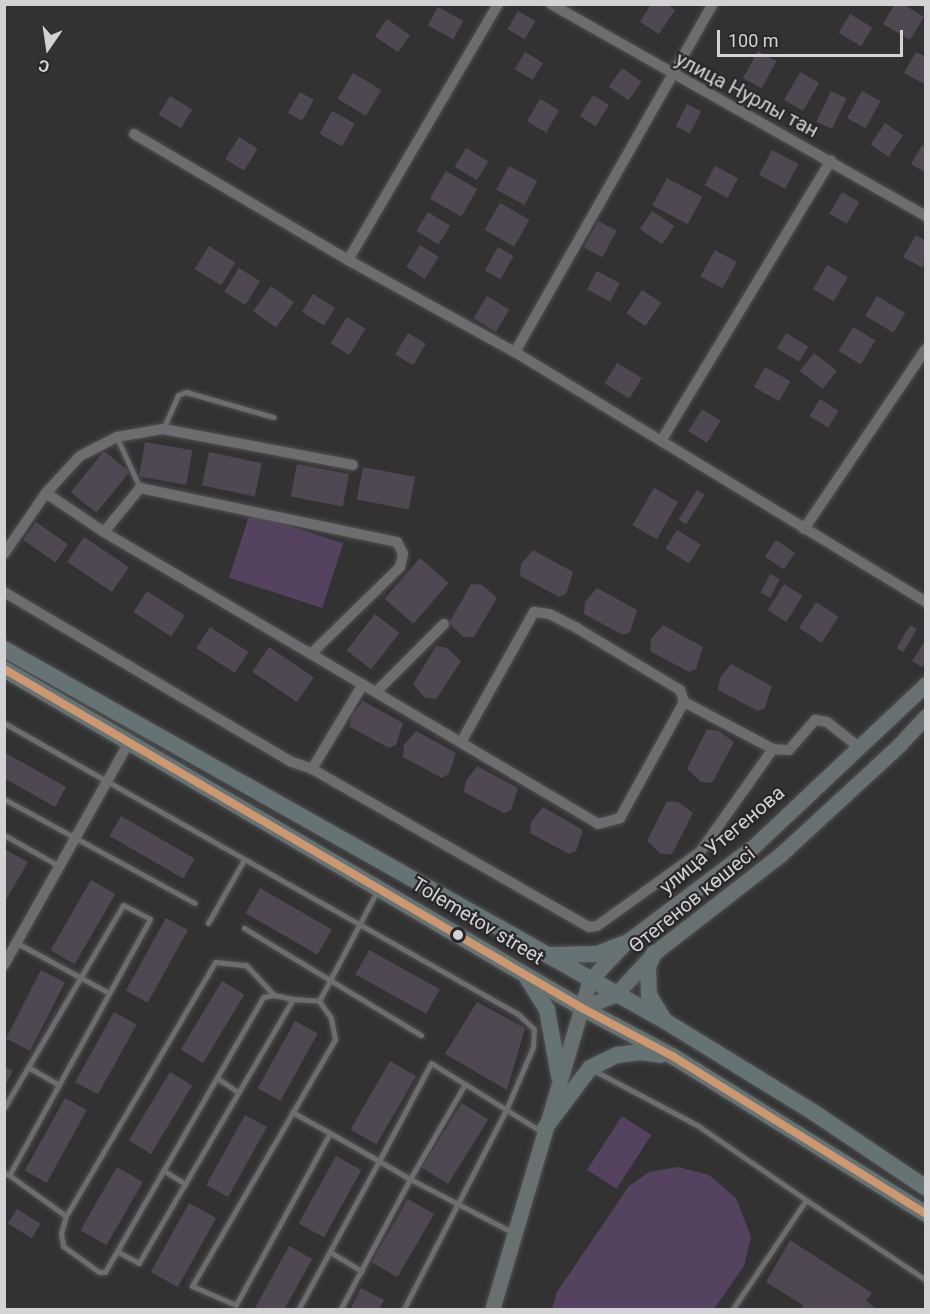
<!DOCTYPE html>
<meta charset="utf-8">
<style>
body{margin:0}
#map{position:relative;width:930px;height:1314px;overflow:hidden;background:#333233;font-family:Roboto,sans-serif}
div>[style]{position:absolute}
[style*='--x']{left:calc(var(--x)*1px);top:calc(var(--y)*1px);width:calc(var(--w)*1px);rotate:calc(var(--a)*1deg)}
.green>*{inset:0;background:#55425f;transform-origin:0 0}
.building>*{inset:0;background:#4f4853;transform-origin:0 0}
.roads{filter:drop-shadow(0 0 2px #4f4f50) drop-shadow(0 0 2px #4f4f50)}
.lane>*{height:5px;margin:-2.5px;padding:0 2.5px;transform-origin:2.5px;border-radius:2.5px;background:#6d6c6e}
.street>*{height:10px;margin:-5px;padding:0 5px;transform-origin:5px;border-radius:5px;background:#6d6c6e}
.secondary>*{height:15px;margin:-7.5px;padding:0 7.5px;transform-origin:7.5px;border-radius:7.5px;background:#697071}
.primary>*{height:16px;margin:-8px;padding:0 8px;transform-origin:8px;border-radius:8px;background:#667374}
.bus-1>*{height:8px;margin:-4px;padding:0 4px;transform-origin:4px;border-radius:4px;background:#cd976f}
.dots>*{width:16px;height:16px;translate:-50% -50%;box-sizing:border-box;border:3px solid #29272a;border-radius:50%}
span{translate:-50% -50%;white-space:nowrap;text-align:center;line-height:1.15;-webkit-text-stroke:4.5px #29272a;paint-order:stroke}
.street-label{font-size:20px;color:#d3d2d4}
.frame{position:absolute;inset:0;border:6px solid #d3d2d4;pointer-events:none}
.north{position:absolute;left:18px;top:18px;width:60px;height:60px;-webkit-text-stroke:4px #29272a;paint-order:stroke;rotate:193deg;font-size:16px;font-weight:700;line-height:24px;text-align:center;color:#d3d2d4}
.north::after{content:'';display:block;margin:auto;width:21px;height:27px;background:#d3d2d4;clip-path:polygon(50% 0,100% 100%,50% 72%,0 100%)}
.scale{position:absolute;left:717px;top:30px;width:186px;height:27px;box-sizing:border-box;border:3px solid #d3d2d4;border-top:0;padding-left:8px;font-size:18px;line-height:21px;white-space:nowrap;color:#d3d2d4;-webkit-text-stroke:4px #29272a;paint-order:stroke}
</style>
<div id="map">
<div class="green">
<div style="left:250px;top:513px;width:98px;height:68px;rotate:18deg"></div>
<div style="left:622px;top:1116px;width:35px;height:64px;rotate:33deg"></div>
<div style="clip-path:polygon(678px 1167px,709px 1175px,736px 1198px,751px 1237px,744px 1266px,714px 1309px,552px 1309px,557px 1292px,629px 1186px,649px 1172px)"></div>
</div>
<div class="building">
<div style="clip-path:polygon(651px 4px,666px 4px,675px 10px,659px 34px,640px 22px)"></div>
<div style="clip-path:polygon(895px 4px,903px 4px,924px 17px,910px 40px,883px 24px)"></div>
<div style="left:438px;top:7px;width:29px;height:21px;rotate:29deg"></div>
<div style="left:518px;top:11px;width:20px;height:21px;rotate:30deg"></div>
<div style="left:850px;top:14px;width:26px;height:22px;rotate:31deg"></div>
<div style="left:387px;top:19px;width:28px;height:21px;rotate:35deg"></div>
<div style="left:758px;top:51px;width:21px;height:31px;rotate:29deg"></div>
<div style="left:525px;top:52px;width:21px;height:20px;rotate:31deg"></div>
<div style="clip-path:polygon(916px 52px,926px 57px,926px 85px,904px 73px)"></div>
<div style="left:622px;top:68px;width:24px;height:23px;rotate:35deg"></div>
<div style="left:800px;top:72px;width:22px;height:32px;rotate:30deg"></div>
<div style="left:353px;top:73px;width:33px;height:30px;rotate:31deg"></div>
<div style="left:831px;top:91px;width:17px;height:34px;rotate:25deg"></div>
<div style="left:862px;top:91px;width:21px;height:31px;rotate:29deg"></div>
<div style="left:300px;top:92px;width:16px;height:24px;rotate:30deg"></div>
<div style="left:593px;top:95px;width:19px;height:25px;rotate:32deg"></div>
<div style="left:170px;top:96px;width:26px;height:22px;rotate:31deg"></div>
<div style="left:540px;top:99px;width:22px;height:26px;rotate:30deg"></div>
<div style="left:687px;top:104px;width:16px;height:25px;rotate:27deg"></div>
<div style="left:332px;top:111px;width:26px;height:26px;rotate:29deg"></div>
<div style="left:885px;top:123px;width:22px;height:26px;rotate:34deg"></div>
<div style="left:239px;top:137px;width:22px;height:26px;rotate:32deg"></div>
<div style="clip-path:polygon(922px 145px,926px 147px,926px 173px,911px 164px)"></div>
<div style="left:466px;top:148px;width:26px;height:22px;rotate:31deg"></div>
<div style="left:772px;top:150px;width:30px;height:28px;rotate:28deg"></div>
<div style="left:509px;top:166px;width:32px;height:27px;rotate:28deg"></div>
<div style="left:715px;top:166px;width:26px;height:22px;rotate:28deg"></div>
<div style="left:446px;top:171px;width:36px;height:32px;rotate:30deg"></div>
<div style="left:667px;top:178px;width:40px;height:31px;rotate:28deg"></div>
<div style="left:842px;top:192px;width:20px;height:25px;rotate:30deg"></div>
<div style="left:500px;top:203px;width:34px;height:31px;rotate:30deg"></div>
<div style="left:652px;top:211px;width:27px;height:22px;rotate:34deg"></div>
<div style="left:428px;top:212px;width:26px;height:22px;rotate:32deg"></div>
<div style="left:598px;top:221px;width:21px;height:30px;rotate:28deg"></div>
<div style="clip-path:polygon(916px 235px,926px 241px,923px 268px,903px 257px)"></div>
<div style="left:420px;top:245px;width:22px;height:26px;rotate:32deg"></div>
<div style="left:209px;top:246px;width:31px;height:27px;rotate:32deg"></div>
<div style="left:498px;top:247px;width:18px;height:27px;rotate:29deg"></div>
<div style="left:715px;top:250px;width:25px;height:30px;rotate:29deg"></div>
<div style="left:827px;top:265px;width:24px;height:28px;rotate:30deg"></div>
<div style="left:239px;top:268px;width:25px;height:28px;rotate:32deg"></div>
<div style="left:597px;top:271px;width:26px;height:21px;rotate:28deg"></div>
<div style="left:271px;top:286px;width:28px;height:31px;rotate:35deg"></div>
<div style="left:642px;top:290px;width:23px;height:28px;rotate:34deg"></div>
<div style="left:313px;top:294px;width:26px;height:21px;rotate:32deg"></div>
<div style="left:487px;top:296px;width:26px;height:26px;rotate:31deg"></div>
<div style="left:877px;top:296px;width:33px;height:23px;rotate:31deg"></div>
<div style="left:347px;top:317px;width:22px;height:31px;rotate:32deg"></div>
<div style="left:853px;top:327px;width:26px;height:28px;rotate:31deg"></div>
<div style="left:408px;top:333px;width:21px;height:25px;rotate:31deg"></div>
<div style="left:786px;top:333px;width:26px;height:18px;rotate:31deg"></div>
<div style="left:814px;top:353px;width:29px;height:23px;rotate:38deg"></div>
<div style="left:617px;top:363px;width:29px;height:24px;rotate:31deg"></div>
<div style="left:765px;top:367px;width:29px;height:23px;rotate:29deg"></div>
<div style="left:820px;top:399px;width:22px;height:20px;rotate:32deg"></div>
<div style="left:702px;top:409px;width:22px;height:26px;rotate:32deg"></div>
<div style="left:145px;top:442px;width:48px;height:35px;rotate:10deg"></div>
<div style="left:104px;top:451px;width:33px;height:53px;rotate:39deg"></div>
<div style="left:209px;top:452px;width:54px;height:34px;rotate:12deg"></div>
<div style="left:297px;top:464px;width:53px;height:33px;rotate:11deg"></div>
<div style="left:363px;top:467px;width:53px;height:33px;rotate:11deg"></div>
<div style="left:654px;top:488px;width:28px;height:43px;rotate:30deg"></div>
<div style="left:697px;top:490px;width:9px;height:35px;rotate:32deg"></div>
<div style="left:36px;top:522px;width:39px;height:22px;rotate:35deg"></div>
<div style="left:677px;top:530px;width:28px;height:22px;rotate:32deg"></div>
<div style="left:84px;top:537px;width:54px;height:30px;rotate:34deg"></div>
<div style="left:776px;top:540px;width:23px;height:20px;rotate:34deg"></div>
<div style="clip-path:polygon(533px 550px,573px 572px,566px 594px,559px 597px,520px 576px,521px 564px)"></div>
<div style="left:420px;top:558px;width:38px;height:54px;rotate:41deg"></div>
<div style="left:770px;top:574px;width:11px;height:21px;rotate:27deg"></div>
<div style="clip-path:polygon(471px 584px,482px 585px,497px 598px,474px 637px,463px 637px,449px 623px)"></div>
<div style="left:784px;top:584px;width:22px;height:31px;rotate:32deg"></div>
<div style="clip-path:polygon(597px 588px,637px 610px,630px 632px,623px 635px,584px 614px,585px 602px)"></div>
<div style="left:147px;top:591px;width:45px;height:25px;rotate:33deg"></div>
<div style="left:816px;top:602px;width:27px;height:31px;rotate:33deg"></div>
<div style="left:375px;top:614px;width:31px;height:46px;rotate:38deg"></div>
<div style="clip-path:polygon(663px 625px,703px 647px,696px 669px,689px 672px,650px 651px,651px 639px)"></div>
<div style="left:910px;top:625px;width:8px;height:27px;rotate:30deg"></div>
<div style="left:210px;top:627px;width:46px;height:25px;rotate:33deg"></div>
<div style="clip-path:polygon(926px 639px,926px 661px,922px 667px,912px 661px)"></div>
<div style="clip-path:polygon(436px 646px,447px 648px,461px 661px,436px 699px,425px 698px,413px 684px)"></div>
<div style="left:269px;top:647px;width:54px;height:30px;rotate:34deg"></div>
<div style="clip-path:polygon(731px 664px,772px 686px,765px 708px,758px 711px,718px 690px,720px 678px)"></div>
<div style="clip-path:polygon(363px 701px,403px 723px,396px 745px,389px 748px,350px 727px,351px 716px)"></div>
<div style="clip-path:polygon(707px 729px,719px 731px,734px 742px,712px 783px,701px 782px,687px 769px)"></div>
<div style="clip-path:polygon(416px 731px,456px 753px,449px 774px,442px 778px,403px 757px,404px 745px)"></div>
<div style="clip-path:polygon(4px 752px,66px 787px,55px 807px,4px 778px)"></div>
<div style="clip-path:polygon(477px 766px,518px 788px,511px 810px,504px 813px,464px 792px,466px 781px)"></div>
<div style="clip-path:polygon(667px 801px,678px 802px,693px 813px,672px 854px,661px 854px,647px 841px)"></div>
<div style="clip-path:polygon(543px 807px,583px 830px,576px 851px,569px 854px,530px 833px,531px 822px)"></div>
<div style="left:121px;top:816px;width:85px;height:23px;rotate:30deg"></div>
<div style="clip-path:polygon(4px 849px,28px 862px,4px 903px)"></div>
<div style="left:91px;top:880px;width:28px;height:81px;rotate:30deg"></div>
<div style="left:260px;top:888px;width:83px;height:29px;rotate:30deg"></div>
<div style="left:166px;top:918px;width:25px;height:83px;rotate:29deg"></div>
<div style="left:369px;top:950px;width:81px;height:28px;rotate:29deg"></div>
<div style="left:41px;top:970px;width:27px;height:77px;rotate:27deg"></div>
<div style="left:222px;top:981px;width:26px;height:80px;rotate:31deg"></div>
<div style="clip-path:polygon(477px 1002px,525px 1028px,507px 1090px,445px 1054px)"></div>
<div style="left:114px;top:1012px;width:26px;height:80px;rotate:29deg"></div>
<div style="left:295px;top:1021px;width:26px;height:77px;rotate:29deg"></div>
<div style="left:390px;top:1061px;width:30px;height:79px;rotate:30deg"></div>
<div style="clip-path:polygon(4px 1066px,13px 1071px,4px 1087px)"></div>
<div style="left:170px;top:1072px;width:26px;height:80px;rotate:31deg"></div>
<div style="left:65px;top:1098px;width:25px;height:83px;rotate:29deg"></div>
<div style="left:462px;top:1103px;width:31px;height:76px;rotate:32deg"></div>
<div style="left:245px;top:1115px;width:25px;height:80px;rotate:29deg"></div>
<div style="left:336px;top:1156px;width:29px;height:77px;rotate:29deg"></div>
<div style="left:117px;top:1167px;width:30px;height:73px;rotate:30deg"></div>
<div style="left:408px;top:1199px;width:30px;height:73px;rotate:30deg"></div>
<div style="left:189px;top:1203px;width:31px;height:79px;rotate:29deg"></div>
<div style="left:17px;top:1209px;width:28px;height:17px;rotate:32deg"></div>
<div style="clip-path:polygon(790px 1240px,872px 1293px,866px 1301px,878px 1310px,801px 1310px,803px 1305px,766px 1282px)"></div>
<div style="clip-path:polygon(289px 1246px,312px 1259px,284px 1310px,254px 1310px)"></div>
<div style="clip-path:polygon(361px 1288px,384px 1300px,379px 1310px,350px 1310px)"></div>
</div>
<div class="roads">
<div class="lane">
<div style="--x:163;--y:429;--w:37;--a:-66"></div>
<div style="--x:178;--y:395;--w:9;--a:-21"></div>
<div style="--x:186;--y:392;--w:91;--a:16"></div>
<div style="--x:117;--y:438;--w:55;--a:65.3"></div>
<div style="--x:4;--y:723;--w:591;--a:29.52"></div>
<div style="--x:518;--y:1014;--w:22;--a:43"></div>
<div style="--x:534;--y:1029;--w:18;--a:93"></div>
<div style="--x:533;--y:1047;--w:69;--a:113.2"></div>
<div style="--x:506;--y:1110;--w:225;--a:117.2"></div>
<div style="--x:4;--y:799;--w:217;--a:28.6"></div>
<div style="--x:4;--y:835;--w:63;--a:29.4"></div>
<div style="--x:208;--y:923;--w:73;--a:-60.3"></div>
<div style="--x:244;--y:928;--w:207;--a:31.2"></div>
<div style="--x:17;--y:943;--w:105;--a:28.5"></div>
<div style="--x:293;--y:999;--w:26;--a:4"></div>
<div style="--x:319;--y:1001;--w:124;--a:-62.2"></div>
<div style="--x:431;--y:1063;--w:40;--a:32"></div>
<div style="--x:465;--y:1084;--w:110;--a:120.1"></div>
<div style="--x:410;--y:1179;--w:36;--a:-150"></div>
<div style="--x:379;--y:1161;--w:111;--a:-62"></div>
<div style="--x:28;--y:1067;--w:36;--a:30"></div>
<div style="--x:593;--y:1070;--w:118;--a:27.9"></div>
<div style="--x:697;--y:1125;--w:132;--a:34.5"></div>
<div style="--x:806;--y:1200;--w:133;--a:123.9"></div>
<div style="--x:217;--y:1078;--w:25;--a:34"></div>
<div style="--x:465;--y:1084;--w:91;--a:31.9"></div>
<div style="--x:4;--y:1108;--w:235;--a:-59.6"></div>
<div style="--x:123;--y:905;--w:30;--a:27"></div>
<div style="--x:150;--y:919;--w:292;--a:118.8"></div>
<div style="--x:9;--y:1175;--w:5;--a:-158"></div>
<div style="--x:292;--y:1112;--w:43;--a:28.9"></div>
<div style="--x:163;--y:1170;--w:26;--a:32"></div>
<div style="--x:9;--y:1175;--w:70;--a:35.7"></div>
<div style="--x:66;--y:1216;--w:18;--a:106"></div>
<div style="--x:61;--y:1233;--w:13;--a:81"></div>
<div style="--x:63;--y:1246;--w:44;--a:35.8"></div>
<div style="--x:99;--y:1272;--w:6;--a:0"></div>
<div style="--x:105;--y:1272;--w:317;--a:-60.1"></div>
<div style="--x:263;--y:997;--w:11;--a:-10"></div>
<div style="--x:274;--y:995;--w:19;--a:12"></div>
<div style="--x:293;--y:999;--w:306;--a:120.3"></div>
<div style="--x:139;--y:1263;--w:24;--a:-152"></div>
<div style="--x:806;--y:1200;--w:144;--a:33.7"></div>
<div style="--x:66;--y:1216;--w:294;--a:-59.6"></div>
<div style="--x:215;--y:962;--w:31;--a:6"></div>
<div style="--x:246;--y:965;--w:41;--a:47"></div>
<div style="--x:330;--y:1252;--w:37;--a:31"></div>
<div style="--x:298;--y:1310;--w:170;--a:-61.5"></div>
<div style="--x:379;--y:1161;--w:56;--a:-150.3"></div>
<div style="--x:330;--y:1133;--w:196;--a:118.7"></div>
<div style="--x:236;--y:1305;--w:48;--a:-156.6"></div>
<div style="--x:192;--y:1286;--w:285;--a:-59.9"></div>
<div style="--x:335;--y:1039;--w:21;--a:-101"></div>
<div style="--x:331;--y:1018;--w:21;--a:-125"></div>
<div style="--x:340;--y:1310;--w:149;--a:-61.9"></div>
<div style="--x:410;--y:1179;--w:115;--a:27.5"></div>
</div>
<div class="street">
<div style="--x:551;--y:4;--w:431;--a:29.5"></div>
<div style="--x:134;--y:134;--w:248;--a:30.5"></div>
<div style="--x:348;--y:260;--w:297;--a:-59.6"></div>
<div style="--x:348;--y:260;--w:191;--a:28.9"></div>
<div style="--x:515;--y:352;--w:400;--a:-60.4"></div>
<div style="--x:515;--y:352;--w:481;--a:31.3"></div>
<div style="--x:661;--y:441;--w:328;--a:-58.8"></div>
<div style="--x:46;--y:493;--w:50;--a:-47.4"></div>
<div style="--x:80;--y:456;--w:42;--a:-27.2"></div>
<div style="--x:117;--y:437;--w:47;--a:-9.9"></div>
<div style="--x:163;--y:429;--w:193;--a:10.7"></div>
<div style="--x:804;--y:529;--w:217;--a:-55.9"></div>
<div style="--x:4;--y:554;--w:74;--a:-55.5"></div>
<div style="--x:46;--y:493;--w:70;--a:33.9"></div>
<div style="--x:104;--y:532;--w:57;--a:-50.7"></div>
<div style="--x:140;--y:488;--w:263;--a:11.9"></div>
<div style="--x:397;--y:542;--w:13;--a:63"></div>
<div style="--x:403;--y:554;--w:13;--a:103"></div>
<div style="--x:400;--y:567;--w:124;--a:135.7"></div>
<div style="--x:311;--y:654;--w:240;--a:-149.5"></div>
<div style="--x:4;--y:592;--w:334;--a:30.6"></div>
<div style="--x:292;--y:762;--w:21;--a:19"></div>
<div style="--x:312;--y:769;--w:99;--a:-59"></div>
<div style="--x:311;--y:654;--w:334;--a:30.6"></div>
<div style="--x:598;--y:824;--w:23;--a:-15"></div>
<div style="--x:620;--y:818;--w:132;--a:-61.1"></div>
<div style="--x:684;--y:702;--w:13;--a:-108"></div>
<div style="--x:680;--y:690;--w:120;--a:-149"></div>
<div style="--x:577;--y:628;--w:31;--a:-153"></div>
<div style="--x:549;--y:614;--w:15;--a:-172"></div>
<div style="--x:534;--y:612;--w:149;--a:119.3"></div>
<div style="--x:376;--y:692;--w:96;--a:-45"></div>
<div style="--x:684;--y:702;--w:101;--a:27.8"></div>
<div style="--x:773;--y:749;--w:16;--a:4"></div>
<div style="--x:789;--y:750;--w:40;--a:-49"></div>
<div style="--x:815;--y:720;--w:12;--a:9"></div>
<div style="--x:827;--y:722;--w:42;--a:38.2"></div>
<div style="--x:312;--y:769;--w:319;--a:29.7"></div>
<div style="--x:589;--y:927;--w:8;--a:-7"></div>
<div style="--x:597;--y:926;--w:127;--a:-35.7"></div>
<div style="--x:700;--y:852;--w:126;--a:-54.7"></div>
<div style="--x:4;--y:965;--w:256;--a:-60.7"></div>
</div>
<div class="secondary">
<div style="--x:582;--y:1008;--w:37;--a:-22"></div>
<div style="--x:616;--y:994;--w:56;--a:-47.2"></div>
<div style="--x:654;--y:953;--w:161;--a:-37.9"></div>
<div style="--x:781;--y:854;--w:162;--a:-42.7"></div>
<div style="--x:900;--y:744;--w:38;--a:-47"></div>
<div style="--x:492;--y:1310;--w:344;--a:-73.5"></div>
<div style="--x:590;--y:980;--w:51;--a:-46.6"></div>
<div style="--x:625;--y:943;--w:161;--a:-36.9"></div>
<div style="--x:754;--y:846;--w:236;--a:-43.3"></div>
</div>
<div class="primary">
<div style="--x:4;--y:649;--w:758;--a:29.37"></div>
<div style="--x:665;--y:1021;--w:174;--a:31.6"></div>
<div style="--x:813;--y:1112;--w:136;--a:33.9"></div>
<div style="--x:4;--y:669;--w:670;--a:30.39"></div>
<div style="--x:582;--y:1008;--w:104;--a:28"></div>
<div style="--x:674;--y:1057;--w:297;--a:31.9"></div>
<div style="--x:654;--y:953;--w:15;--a:113"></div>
<div style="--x:648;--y:967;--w:28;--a:88"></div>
<div style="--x:649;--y:995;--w:27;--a:59"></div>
<div style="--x:550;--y:955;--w:47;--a:-1.2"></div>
<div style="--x:597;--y:954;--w:30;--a:-21"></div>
<div style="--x:526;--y:976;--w:40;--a:58"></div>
<div style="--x:547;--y:1010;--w:67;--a:79.7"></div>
<div style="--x:545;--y:1128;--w:75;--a:-53.1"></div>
<div style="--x:590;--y:1068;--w:30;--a:-26"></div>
<div style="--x:617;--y:1055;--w:23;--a:-7"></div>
<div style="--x:640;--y:1052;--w:21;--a:8"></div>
</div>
</div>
<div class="bus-1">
<div style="--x:4;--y:669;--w:670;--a:30.39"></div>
<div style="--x:582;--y:1008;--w:104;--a:28"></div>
<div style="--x:674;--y:1057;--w:297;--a:31.9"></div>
</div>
<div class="dots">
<div style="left:458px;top:935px;background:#d3d2d4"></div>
</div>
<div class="street-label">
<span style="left:747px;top:95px;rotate:28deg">улица Нурлы тан</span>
<span style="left:722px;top:840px;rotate:-40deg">улица Утегенова</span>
<span style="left:692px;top:900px;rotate:-39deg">Өтегенов көшесі</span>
<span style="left:478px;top:921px;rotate:31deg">Tolemetov street</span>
</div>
<div class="frame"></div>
<div class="north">С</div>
<div class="scale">100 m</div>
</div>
